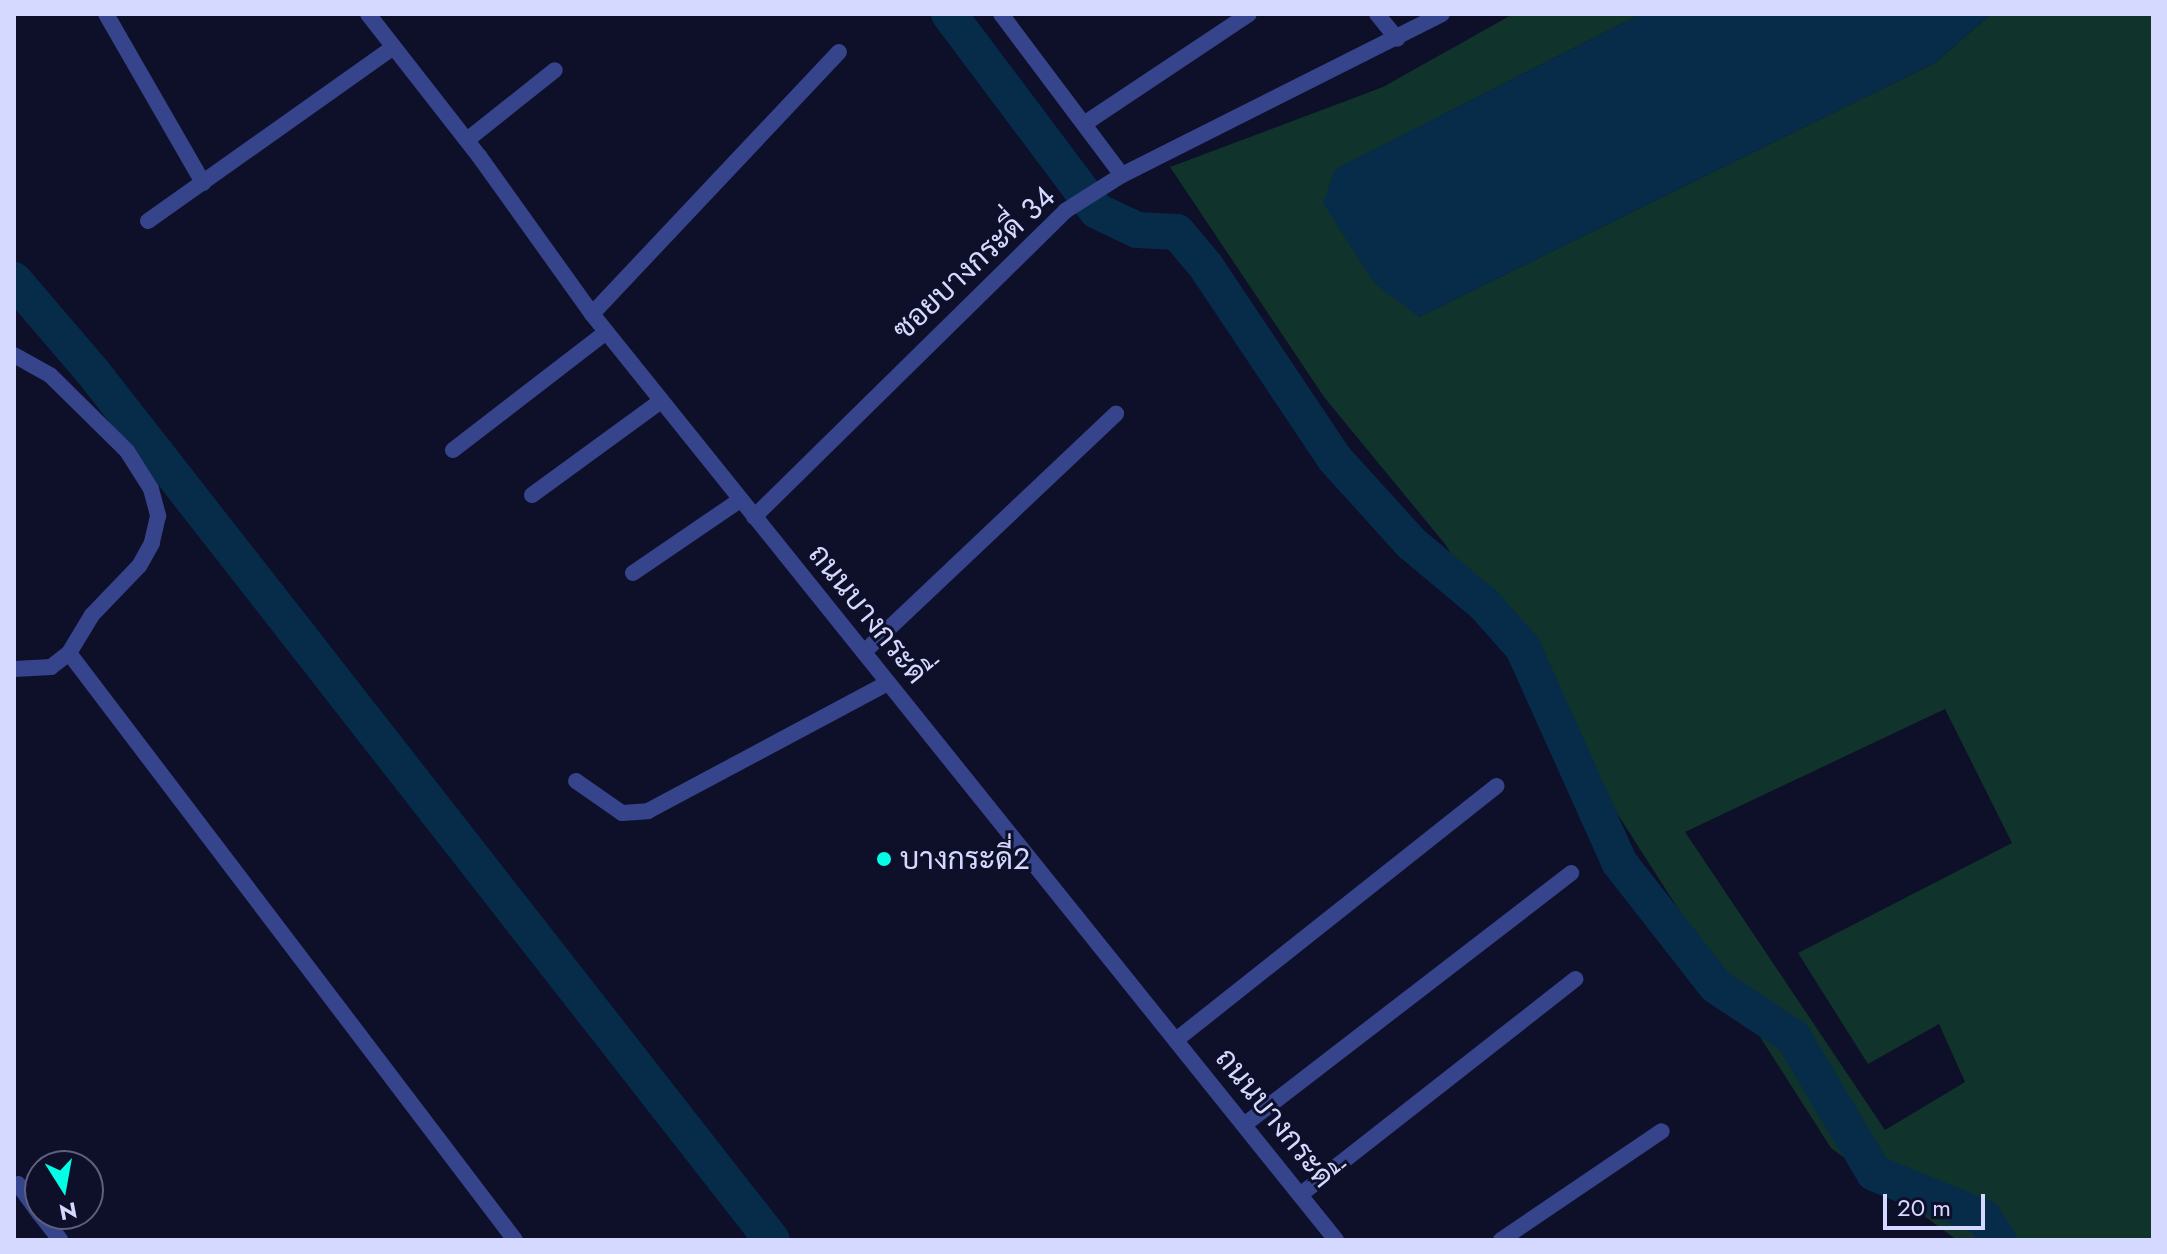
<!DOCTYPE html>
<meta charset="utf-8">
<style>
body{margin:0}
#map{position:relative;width:2167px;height:1254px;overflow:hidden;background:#0e0f29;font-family:Jost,Sarabun,sans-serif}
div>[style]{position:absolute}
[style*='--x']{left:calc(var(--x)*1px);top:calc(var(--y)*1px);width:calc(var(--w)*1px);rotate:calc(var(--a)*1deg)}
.green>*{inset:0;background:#10332b}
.water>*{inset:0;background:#062c4a}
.canal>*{height:36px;margin:-18px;padding:0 18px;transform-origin:18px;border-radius:18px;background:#062c4a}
.service>*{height:16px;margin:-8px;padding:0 8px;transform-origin:8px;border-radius:8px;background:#35448b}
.minor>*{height:16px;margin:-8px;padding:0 8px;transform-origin:8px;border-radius:8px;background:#35448b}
.tertiary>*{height:16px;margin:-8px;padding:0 8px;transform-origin:8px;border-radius:8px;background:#35448b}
.dots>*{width:22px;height:22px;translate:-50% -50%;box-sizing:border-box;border:4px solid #0e0f29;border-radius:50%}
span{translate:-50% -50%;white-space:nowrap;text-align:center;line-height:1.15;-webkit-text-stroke:6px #0e0f29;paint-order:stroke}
.street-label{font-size:30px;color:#d6d9ff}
.poi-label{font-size:30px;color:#d6d9ff}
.left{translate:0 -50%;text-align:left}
.frame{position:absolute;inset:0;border:16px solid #d6d9ff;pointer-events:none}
.north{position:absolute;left:24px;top:1150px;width:80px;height:80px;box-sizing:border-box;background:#0e0f29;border:2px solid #5e607f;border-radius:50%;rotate:169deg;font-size:22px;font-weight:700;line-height:32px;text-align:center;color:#d6d9ff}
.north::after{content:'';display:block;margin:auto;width:28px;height:36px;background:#02ffe5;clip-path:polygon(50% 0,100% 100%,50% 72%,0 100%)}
.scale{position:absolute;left:1883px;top:1194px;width:102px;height:36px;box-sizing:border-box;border:4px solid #d6d9ff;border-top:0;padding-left:10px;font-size:24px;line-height:28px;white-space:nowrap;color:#d6d9ff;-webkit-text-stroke:6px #0e0f29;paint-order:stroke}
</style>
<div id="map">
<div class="green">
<div style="clip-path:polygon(evenodd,1513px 14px,1641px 14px,1440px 116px,1419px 317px,1936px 62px,1991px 14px,2153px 14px,2153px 1240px,1957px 1240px,1831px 1148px,1445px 544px,1324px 397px,1170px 167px,1383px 87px,1513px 14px,1945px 709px,2012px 843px,1798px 953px,1868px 1064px,1939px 1024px,1965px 1082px,1885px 1130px,1685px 832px,1945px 709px)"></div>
</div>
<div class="water">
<div style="clip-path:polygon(1641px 14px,1991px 14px,1936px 62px,1419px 317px,1375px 284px,1323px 203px,1335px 169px)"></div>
</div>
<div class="canal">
<div style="--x:949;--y:14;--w:246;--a:53.1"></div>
<div style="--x:1097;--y:211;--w:44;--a:25.4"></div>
<div style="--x:1137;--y:230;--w:40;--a:2.9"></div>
<div style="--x:1177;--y:232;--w:43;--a:49.7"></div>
<div style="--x:1205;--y:265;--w:232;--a:56.2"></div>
<div style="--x:1334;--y:458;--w:115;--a:47.8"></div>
<div style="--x:1411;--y:543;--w:95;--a:39.9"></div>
<div style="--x:1484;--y:604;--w:59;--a:48.4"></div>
<div style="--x:1523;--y:648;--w:235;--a:65.8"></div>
<div style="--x:1619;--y:862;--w:157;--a:52"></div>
<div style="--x:1716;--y:986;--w:92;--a:33.5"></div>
<div style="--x:1793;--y:1037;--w:158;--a:59.2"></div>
<div style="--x:1874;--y:1173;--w:119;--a:22.2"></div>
<div style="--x:1984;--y:1218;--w:27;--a:56"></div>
<div style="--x:14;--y:280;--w:120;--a:49.4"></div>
<div style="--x:92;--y:371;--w:1103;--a:51.96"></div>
</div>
<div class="service">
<div style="--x:106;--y:14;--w:195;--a:60.1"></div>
<div style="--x:467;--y:140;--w:112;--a:-38.5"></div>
<div style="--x:148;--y:221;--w:301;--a:-35.3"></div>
<div style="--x:453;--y:450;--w:193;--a:-37.6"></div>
<div style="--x:532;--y:495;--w:160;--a:-36.1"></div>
<div style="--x:633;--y:573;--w:130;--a:-34.3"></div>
<div style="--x:864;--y:652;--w:347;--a:-43.4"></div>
<div style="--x:18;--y:1184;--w:37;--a:54"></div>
<div style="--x:40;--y:1214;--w:33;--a:52"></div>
</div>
<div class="minor">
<div style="--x:1001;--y:14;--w:201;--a:53.1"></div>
<div style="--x:1377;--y:14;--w:32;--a:51"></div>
<div style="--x:1084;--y:124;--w:198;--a:-33.7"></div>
<div style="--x:592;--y:314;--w:360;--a:-46.7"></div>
<div style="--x:14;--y:355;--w:41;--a:29.1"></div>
<div style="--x:50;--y:375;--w:108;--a:44.6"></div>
<div style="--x:127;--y:451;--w:45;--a:57.7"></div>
<div style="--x:151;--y:489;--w:28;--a:75"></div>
<div style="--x:158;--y:516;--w:28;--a:103"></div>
<div style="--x:152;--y:543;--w:26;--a:119"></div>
<div style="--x:139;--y:566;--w:68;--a:133.8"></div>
<div style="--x:92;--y:615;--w:44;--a:121.2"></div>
<div style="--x:754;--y:517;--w:436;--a:-44.5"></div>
<div style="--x:1065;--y:211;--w:67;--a:-32.3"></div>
<div style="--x:1122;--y:175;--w:358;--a:-26.7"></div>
<div style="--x:14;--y:669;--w:37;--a:-3"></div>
<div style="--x:51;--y:667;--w:23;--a:-38"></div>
<div style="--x:69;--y:653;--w:737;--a:52.77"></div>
<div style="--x:576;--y:781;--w:56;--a:34.8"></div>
<div style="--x:622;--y:813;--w:26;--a:-4"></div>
<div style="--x:648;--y:811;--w:272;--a:-28.1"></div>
<div style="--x:1176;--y:1040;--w:409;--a:-38.4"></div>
<div style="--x:1244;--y:1125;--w:413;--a:-37.6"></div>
<div style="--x:1300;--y:1195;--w:350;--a:-38.1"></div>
<div style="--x:1501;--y:1240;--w:194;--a:-34.1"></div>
</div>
<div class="tertiary">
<div style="--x:368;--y:14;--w:180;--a:52"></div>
<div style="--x:479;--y:156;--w:194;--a:54.4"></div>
<div style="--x:592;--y:314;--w:1188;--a:51.22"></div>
</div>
<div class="dots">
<div style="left:884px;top:859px;background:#02ffe5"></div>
</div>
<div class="street-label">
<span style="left:974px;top:263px;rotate:-43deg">ซอยบางกระดี่ 34</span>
<span style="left:868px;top:614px;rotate:51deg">ถนนบางกระดี่</span>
<span style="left:1275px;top:1118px;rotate:51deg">ถนนบางกระดี่</span>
</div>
<div class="poi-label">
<span class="left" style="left:900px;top:859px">บางกระดี่2</span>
</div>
<div class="frame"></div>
<div class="north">N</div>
<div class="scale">20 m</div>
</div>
